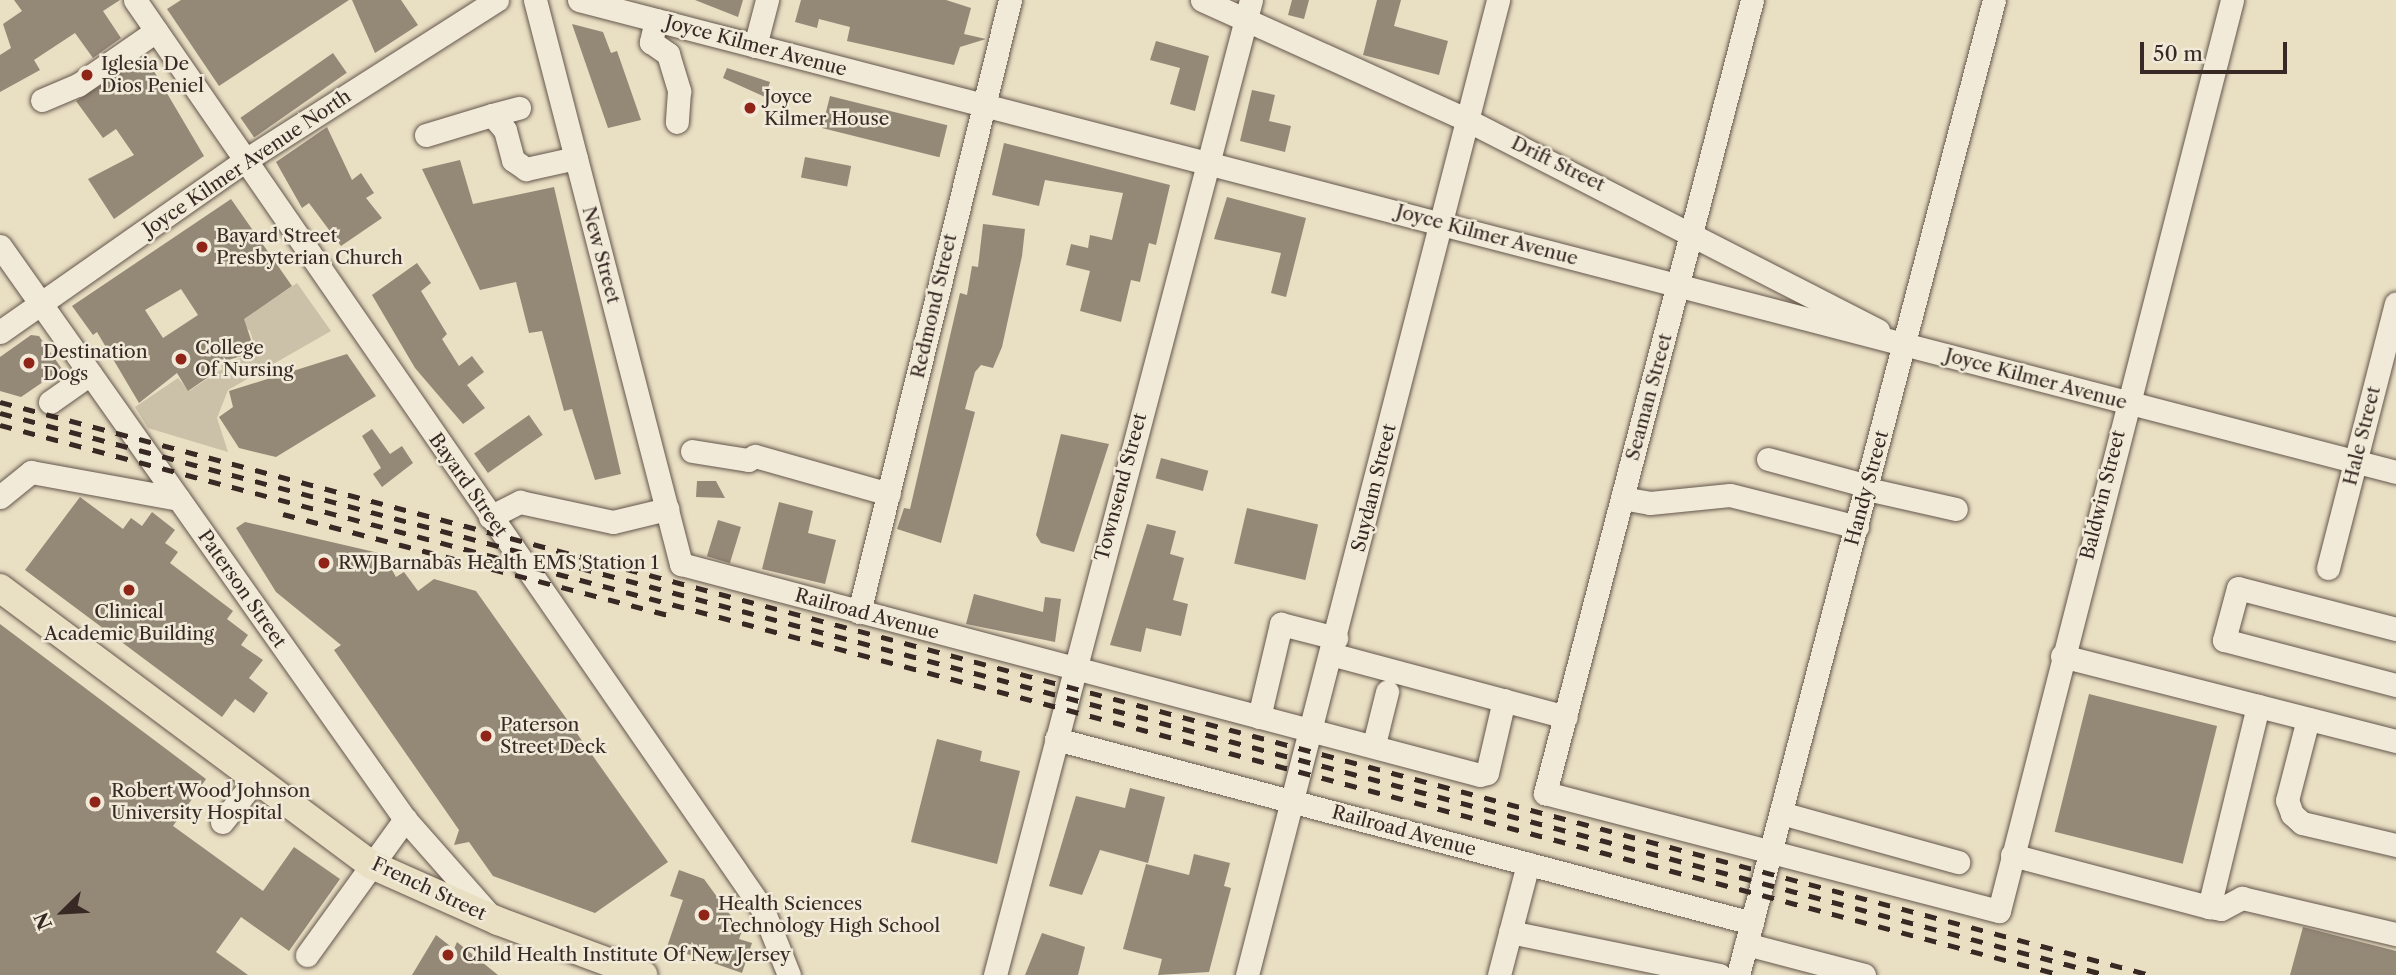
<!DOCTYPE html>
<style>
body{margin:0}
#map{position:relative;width:2396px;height:975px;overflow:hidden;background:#e9dfc3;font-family:"Libre Caslon Text",serif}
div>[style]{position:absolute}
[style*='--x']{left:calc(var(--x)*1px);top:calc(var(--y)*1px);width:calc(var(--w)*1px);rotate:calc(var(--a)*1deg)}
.green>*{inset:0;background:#cbc0a8}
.building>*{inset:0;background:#948877;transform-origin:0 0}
.roads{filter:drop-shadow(0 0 2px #64564c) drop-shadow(0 0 2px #64564c)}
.minor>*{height:23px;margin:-11.5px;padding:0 11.5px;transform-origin:11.5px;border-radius:11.5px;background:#f1ead8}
.major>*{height:28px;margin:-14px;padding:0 14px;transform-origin:14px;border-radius:14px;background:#e9dfc3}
.rail>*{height:5px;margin-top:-2.5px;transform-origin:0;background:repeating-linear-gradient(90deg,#382924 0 12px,transparent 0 24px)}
.dots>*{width:19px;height:19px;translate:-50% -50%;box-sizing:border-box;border:4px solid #f1ead8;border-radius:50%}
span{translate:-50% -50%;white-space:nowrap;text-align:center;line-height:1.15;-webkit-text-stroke:5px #f1ead8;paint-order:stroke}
.street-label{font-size:19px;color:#382924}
.poi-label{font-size:19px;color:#382924}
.left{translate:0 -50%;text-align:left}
.north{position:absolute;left:28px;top:877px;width:70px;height:70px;-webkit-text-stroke:5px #f1ead8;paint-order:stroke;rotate:246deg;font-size:19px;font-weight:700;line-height:28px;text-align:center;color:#382924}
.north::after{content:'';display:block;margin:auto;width:24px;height:32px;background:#382924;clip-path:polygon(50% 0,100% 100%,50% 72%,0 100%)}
.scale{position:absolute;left:2140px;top:42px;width:147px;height:32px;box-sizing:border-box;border:4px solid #382924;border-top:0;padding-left:9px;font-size:21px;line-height:24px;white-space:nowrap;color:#382924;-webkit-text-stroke:5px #f1ead8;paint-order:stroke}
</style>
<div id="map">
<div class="green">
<div style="clip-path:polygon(297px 283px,331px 331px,228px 390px,217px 418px,228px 452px,148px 428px,135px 407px,178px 378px,189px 391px,222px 369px,221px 364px,257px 353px,250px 331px,239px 322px)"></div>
</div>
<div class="building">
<div style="clip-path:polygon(14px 0,120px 0,103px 11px,121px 38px,93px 58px,75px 33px,34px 60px,40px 70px,0 92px,0 55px,11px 48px,3px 24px,22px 11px)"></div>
<div style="clip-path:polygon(181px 0,349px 0,219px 86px,167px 9px)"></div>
<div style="clip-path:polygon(352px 0,401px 0,418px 25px,375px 53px)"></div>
<div style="clip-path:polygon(695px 0,743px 0,738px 17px)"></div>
<div style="clip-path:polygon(801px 0,946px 0,971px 8px,964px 34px,986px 39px,960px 47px,954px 65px,847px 41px,850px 27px,819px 19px,817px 28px,795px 22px)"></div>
<div style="clip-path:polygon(1292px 0,1309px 0,1304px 19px,1288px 15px)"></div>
<div style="clip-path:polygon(1377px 0,1401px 0,1394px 26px,1448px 41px,1439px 75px,1363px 55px)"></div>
<div style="clip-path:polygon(572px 24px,603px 32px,611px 53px,617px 51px,641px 120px,608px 128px)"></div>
<div style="clip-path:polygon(1156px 41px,1209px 56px,1195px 111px,1170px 104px,1180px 68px,1150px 60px)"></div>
<div style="left:333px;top:53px;width:24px;height:113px;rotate:55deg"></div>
<div style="clip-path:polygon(145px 56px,204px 156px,114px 219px,88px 179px,134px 155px,116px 129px,103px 138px,76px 101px)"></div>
<div style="clip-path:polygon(727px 68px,770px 82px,765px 97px,723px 78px)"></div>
<div style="clip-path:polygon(1252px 90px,1275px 95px,1269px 121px,1291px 126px,1285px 152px,1240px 141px)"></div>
<div style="left:830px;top:96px;width:121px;height:33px;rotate:14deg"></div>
<div style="clip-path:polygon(327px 127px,352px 180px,361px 173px,374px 193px,366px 198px,382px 218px,341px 246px,309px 203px,302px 208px,276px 162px)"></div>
<div style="clip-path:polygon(1004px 143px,1170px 185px,1156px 245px,1149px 243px,1140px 282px,1131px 280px,1121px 322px,1080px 311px,1090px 271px,1066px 265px,1071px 244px,1088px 248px,1090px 235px,1112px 240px,1123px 193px,1045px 180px,1039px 206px,992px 195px)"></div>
<div style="left:805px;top:157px;width:47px;height:21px;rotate:11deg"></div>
<div style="clip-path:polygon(460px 160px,473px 204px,554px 187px,621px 474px,595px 480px,572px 409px,564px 411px,542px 331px,529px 333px,516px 282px,480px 290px,422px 169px)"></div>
<div style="clip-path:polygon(1227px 197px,1306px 218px,1286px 297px,1271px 293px,1281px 253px,1214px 239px)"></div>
<div style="clip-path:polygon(evenodd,231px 199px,292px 286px,244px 319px,255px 352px,208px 366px,210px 376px,188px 391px,177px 373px,139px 403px,97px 332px,93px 335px,72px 306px,231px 199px,181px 289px,198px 315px,163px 338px,145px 310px,181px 289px)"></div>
<div style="clip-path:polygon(983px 224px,1025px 229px,1022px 256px,1002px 347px,993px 368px,981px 365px,975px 372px,965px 409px,975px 412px,941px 543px,897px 529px,904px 508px,910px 509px,960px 293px,967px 295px,972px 266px,978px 267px)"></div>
<div style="clip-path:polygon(417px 263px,431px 283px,421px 291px,447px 334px,442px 339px,459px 366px,472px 356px,484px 372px,467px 385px,485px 408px,463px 424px,415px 368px,372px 295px)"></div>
<div style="clip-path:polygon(31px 335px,39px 336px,62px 369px,21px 397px,0 391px,0 357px)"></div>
<div style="clip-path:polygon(347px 354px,376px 396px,276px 457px,239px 448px,219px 417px,233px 407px,229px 391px)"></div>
<div style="left:529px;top:415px;width:24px;height:67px;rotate:55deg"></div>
<div style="clip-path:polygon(372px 429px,390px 454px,402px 446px,413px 463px,382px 487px,373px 474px,381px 468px,362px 436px)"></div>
<div style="clip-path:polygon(1061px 434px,1109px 444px,1074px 552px,1041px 543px,1036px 535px)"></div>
<div style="left:1161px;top:458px;width:49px;height:21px;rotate:15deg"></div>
<div style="clip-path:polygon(697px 481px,716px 481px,725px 498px,696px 497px)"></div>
<div style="clip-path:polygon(80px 497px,123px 529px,131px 518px,142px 526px,152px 512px,175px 530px,165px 543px,178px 552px,170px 563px,233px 611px,227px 619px,248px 635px,241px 645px,263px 660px,249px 678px,268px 693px,254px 713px,235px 699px,222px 717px,25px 570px)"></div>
<div style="clip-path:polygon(779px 502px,813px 511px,808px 533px,836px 540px,825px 584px,762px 569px)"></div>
<div style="left:1247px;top:508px;width:73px;height:57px;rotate:13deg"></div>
<div style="left:718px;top:520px;width:24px;height:38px;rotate:17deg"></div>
<div style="clip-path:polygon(245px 522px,383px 554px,396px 577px,404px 572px,418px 591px,434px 579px,476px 591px,668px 862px,595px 913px,493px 876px,469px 842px,454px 845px,459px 830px,334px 650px,341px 645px,276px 592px,236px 528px)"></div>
<div style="clip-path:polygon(1147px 524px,1176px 531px,1170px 554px,1184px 558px,1173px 600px,1188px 604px,1181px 636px,1146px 628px,1141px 652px,1110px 645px)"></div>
<div style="clip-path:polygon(974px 594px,1043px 612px,1045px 597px,1061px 599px,1055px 642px,966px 624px)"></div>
<div style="clip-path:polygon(0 624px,206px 779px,173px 826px,263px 891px,294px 847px,340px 879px,289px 951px,241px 917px,216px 952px,248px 975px,0 975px)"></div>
<div style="left:2089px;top:694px;width:132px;height:142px;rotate:14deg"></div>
<div style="clip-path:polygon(937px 739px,982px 751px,980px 761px,1020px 771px,997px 864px,911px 842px)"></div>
<div style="clip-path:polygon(1130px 788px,1165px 797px,1148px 863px,1100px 850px,1082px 895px,1049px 886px,1076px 796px,1125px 808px)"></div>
<div style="clip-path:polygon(1194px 854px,1230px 863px,1224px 886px,1231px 888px,1209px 972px,1158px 975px,1162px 959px,1123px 949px,1146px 864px,1189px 875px)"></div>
<div style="clip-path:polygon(679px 870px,704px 879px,742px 931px,739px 939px,752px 943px,742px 973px,667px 947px,683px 900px,670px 896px)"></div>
<div style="clip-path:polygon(2303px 927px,2396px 951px,2396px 975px,2290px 975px)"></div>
<div style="clip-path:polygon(1042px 933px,1085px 947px,1078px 975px,1025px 975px)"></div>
<div style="clip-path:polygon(436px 935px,454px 949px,457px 942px,498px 975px,412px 975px)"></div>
</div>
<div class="roads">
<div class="minor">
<div style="--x:135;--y:0;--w:1106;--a:55.39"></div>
<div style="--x:763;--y:910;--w:70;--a:68.2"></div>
<div style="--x:535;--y:0;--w:583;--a:75.49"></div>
<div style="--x:681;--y:564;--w:826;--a:14.79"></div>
<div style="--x:1480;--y:775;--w:7;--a:-16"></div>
<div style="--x:1487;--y:773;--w:75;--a:-76.9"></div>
<div style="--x:579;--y:0;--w:1877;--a:14.56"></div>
<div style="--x:1202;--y:0;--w:289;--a:24.3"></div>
<div style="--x:1465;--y:119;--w:464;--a:27.1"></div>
<div style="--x:1752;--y:0;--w:820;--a:104.63"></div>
<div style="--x:1545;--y:793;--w:469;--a:14.6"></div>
<div style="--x:1999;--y:911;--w:940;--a:-75.65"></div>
<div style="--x:656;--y:20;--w:23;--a:103"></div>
<div style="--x:651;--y:42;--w:21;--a:35"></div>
<div style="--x:668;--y:54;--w:39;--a:73"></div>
<div style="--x:679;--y:91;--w:31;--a:94"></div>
<div style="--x:755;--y:46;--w:48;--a:-75.4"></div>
<div style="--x:42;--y:100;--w:39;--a:-23"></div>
<div style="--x:78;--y:85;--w:95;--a:-34.7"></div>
<div style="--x:492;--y:115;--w:28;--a:-15"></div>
<div style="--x:426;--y:135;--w:69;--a:-16.9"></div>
<div style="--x:492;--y:115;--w:20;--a:49"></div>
<div style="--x:505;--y:130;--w:31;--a:75"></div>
<div style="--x:513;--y:160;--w:16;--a:35"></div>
<div style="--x:526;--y:169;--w:51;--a:-12.4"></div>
<div style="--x:0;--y:246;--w:702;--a:54.75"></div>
<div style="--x:405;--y:819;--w:124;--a:48.6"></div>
<div style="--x:0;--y:332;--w:298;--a:-35"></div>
<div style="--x:244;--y:161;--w:300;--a:-32.5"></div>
<div style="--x:50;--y:402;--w:49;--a:-35"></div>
<div style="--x:692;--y:451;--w:57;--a:9.1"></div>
<div style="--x:748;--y:460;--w:8;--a:-30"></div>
<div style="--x:755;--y:456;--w:139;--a:15.8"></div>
<div style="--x:1768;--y:459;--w:104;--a:15.1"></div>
<div style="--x:1867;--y:489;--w:91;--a:12.7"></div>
<div style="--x:0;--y:497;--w:40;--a:-39"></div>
<div style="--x:31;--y:472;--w:150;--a:10.3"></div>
<div style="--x:1622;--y:498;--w:28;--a:10"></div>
<div style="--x:1650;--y:503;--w:80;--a:-5.7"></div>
<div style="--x:1730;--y:495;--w:131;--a:14.1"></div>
<div style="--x:490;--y:517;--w:34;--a:-27"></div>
<div style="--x:520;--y:502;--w:95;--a:12.1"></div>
<div style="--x:613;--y:522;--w:56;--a:-13.5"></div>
<div style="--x:2328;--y:568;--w:273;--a:-75.6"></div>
<div style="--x:859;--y:612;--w:630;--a:-76.14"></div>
<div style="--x:2396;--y:629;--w:163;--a:-165.5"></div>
<div style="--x:2238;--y:588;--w:54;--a:105.1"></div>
<div style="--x:2224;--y:640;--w:178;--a:14.7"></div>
<div style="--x:1331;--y:654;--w:243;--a:15"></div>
<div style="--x:2062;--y:656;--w:345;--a:14.3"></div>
<div style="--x:1259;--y:717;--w:96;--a:-76.7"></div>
<div style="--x:1281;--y:624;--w:57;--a:14.3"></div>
<div style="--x:2308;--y:719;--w:84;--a:104.5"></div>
<div style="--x:2287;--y:800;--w:15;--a:70"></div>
<div style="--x:2292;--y:814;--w:13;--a:42"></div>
<div style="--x:2302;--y:823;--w:97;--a:13.2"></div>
<div style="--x:1056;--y:739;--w:720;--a:14.81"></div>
<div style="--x:1374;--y:744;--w:54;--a:-76"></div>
<div style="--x:1781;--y:813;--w:184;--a:15.5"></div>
<div style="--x:222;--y:822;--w:55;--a:-51.7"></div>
<div style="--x:2012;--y:855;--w:204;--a:14.8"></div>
<div style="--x:2209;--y:907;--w:12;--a:9"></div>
<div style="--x:2221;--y:909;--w:24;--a:-28"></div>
<div style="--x:2242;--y:898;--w:158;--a:13.2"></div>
<div style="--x:2209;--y:907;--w:207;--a:-76.3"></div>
<div style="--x:1510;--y:932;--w:214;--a:11.6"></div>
<div style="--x:1746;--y:944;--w:122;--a:14.7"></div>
<div style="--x:307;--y:955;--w:168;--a:-54.2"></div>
<div style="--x:995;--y:975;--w:1008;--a:-75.29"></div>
<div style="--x:1247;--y:975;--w:1007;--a:-75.56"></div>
<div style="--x:1499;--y:975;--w:115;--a:-75.4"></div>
<div style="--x:1738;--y:975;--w:1008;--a:-75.29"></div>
</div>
<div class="major">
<div style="--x:0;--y:588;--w:464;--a:36.7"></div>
<div style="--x:372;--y:865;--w:138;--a:24"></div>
<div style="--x:498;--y:921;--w:155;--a:20.4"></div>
</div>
</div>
<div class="rail">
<div style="--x:0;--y:402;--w:2225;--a:14.92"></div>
<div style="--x:0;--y:413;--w:2180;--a:14.94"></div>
<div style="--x:0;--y:425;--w:2133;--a:14.94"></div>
<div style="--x:283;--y:514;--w:402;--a:14.7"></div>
</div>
<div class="dots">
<div style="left:87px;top:75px;background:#8f2418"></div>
<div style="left:750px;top:108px;background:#8f2418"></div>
<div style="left:202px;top:247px;background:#8f2418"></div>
<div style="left:181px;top:359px;background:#8f2418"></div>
<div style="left:29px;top:363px;background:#8f2418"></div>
<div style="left:324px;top:563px;background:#8f2418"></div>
<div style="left:129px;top:590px;background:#8f2418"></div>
<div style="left:486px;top:736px;background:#8f2418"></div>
<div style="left:95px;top:802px;background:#8f2418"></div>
<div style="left:704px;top:915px;background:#8f2418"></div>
<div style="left:448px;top:955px;background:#8f2418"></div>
</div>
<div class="street-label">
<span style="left:756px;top:46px;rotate:15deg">Joyce Kilmer Avenue</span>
<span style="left:247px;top:163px;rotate:-34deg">Joyce Kilmer Avenue North</span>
<span style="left:1558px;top:164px;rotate:26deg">Drift Street</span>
<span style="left:1487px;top:235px;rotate:15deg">Joyce Kilmer Avenue</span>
<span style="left:601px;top:255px;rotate:75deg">New Street</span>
<span style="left:934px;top:306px;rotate:-77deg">Redmond Street</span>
<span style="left:2036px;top:379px;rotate:15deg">Joyce Kilmer Avenue</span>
<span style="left:1649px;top:397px;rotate:-75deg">Seaman Street</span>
<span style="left:2362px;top:436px;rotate:-76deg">Hale Street</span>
<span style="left:468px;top:485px;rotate:55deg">Bayard Street</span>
<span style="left:1121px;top:487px;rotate:-75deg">Townsend Street</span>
<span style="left:1374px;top:488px;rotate:-76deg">Suydam Street</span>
<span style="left:1867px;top:488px;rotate:-75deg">Handy Street</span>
<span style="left:2103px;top:495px;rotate:-76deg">Baldwin Street</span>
<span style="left:242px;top:589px;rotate:55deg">Paterson Street</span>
<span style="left:867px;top:614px;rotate:15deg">Railroad Avenue</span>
<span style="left:1404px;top:831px;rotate:15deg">Railroad Avenue</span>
<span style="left:429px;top:889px;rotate:25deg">French Street</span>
</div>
<div class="poi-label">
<span class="left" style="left:101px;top:75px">Iglesia De<br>Dios Peniel</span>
<span class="left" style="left:764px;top:108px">Joyce<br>Kilmer House</span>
<span class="left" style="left:216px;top:247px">Bayard Street<br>Presbyterian Church</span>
<span class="left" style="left:195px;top:359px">College<br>Of Nursing</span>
<span class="left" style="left:43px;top:363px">Destination<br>Dogs</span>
<span class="left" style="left:338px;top:563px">RWJBarnabas Health EMS Station 1</span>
<span style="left:129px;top:623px">Clinical<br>Academic Building</span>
<span class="left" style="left:500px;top:736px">Paterson<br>Street Deck</span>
<span class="left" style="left:111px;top:802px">Robert Wood Johnson<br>University Hospital</span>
<span class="left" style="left:718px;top:915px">Health Sciences<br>Technology High School</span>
<span class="left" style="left:462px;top:955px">Child Health Institute Of New Jersey</span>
</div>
<div class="north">N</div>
<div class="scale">50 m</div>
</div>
